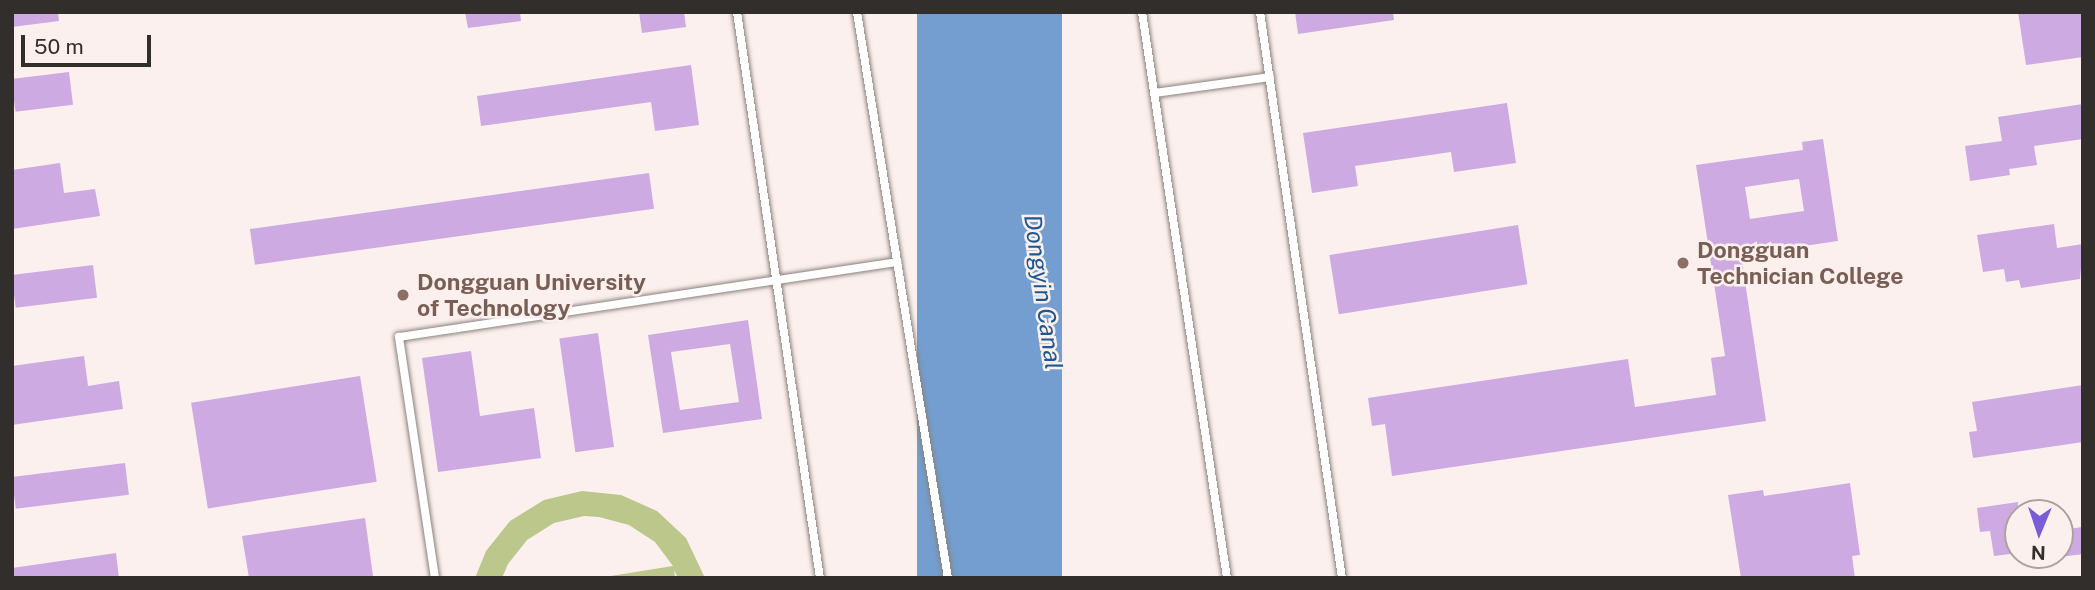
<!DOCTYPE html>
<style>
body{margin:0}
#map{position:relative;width:2095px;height:590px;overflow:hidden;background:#fbf0ed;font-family:"Public Sans",sans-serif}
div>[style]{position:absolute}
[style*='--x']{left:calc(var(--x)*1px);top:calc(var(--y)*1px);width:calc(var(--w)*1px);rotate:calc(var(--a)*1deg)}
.green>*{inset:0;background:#bcc78b}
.water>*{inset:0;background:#739ecf;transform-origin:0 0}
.building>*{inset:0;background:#ceaae3;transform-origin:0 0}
.roads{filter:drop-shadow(0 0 2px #8b827e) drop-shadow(0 0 2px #8b827e)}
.service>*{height:8px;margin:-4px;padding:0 4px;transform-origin:4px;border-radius:4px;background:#fff}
.dots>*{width:19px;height:19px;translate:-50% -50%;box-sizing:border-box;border:4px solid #fbf0ed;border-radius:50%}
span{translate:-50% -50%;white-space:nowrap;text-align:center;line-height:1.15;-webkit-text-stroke:5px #fbf0ed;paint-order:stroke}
.education-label{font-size:23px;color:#785e54;font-weight:700}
.left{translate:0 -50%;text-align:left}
.water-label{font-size:24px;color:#1d5795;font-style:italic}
.frame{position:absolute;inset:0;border:14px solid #322e2c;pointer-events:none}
.north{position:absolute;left:2004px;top:499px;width:70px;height:70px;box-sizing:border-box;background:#fbf0ed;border:2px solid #aba2a0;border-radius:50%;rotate:182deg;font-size:19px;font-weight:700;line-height:28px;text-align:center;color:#322e2c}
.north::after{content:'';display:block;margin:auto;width:24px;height:32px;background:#785dd7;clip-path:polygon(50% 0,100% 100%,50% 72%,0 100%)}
.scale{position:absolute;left:21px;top:35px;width:130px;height:32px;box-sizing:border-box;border:4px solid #322e2c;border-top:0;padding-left:9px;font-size:21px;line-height:24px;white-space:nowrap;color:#322e2c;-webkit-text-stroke:5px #fbf0ed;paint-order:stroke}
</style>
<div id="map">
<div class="green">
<div style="clip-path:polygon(582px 491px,621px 495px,657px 511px,686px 538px,705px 578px,678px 578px,674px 570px,675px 578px,598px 578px,673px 566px,655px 542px,629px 525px,599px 517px,584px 516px,554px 523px,527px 540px,508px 564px,502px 578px,475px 578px,486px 551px,510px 521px,544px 500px)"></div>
</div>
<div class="water">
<div style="left:917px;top:12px;width:145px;height:572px"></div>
</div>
<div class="building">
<div style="clip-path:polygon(12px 12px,58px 12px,59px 21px,12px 27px)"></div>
<div style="clip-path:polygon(465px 12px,520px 12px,521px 21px,468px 28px)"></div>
<div style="clip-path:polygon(639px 12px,684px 12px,686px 27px,642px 33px)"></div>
<div style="clip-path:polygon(1295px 12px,1393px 12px,1394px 20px,1298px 34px)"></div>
<div style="clip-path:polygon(2018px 12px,2083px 12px,2083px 57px,2026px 65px)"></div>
<div style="clip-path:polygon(691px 65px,699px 125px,655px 131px,651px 102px,481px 126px,477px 96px)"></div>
<div style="left:69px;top:72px;width:33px;height:58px;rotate:83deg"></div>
<div style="clip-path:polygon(1507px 103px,1516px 163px,1454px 172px,1451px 152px,1355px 166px,1358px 186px,1312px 193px,1303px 133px)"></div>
<div style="clip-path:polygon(2083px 104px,2083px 139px,2034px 146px,2037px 165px,2009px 169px,2010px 175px,1970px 181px,1965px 146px,2002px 141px,1998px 117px)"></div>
<div style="clip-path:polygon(evenodd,1823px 139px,1838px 241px,1741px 255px,1766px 421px,1392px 476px,1385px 424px,1372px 426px,1368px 398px,1628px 359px,1635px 407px,1716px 395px,1711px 358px,1725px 356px,1696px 165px,1803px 150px,1802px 142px,1823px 139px,1799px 179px,1804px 211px,1750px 219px,1745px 187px,1799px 179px)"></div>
<div style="clip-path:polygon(60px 163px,64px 193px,95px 189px,100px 216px,12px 229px,12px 170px)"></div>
<div style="left:649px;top:173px;width:36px;height:403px;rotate:82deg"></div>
<div style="clip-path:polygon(2054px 224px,2057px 248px,2083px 244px,2080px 279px,2021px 288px,2019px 280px,2006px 282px,2004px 269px,1983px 272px,1977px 235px)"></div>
<div style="left:1518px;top:225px;width:60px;height:191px;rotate:81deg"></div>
<div style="left:93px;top:265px;width:33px;height:82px;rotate:83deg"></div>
<div style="clip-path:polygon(evenodd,748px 320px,762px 419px,663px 433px,648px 335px,748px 320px,730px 344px,739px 402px,680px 410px,671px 352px,730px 344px)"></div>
<div style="left:598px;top:333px;width:115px;height:39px;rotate:82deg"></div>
<div style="clip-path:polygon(471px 351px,480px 416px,534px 408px,541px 458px,438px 472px,422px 358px)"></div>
<div style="clip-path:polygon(84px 356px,88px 386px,119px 381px,123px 409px,12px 425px,12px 366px)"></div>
<div style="left:360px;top:376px;width:107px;height:171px;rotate:81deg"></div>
<div style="clip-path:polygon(2083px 385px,2083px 442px,1973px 458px,1969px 432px,1977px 431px,1972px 402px)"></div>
<div style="left:125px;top:463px;width:32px;height:114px;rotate:83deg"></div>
<div style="clip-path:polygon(1850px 483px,1860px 555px,1852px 556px,1855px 578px,1741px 578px,1728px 495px,1763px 490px,1764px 496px)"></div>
<div style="clip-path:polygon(2018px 502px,2018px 553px,1994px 556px,1990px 531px,1980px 532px,1977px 508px)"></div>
<div style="clip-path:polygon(365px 518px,373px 576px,249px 578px,242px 536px)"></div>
<div style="clip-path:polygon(2083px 527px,2083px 554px,2060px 557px,2060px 530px)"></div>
<div style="clip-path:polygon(116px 553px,119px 578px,12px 578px,12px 568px)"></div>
</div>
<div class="roads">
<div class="service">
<div style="--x:737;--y:12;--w:572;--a:81.66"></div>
<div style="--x:857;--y:12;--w:573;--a:80.87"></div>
<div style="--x:1142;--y:12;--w:572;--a:81.46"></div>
<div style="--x:1260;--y:12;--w:572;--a:81.76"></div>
<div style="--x:1155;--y:93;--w:116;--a:-7.9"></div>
<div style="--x:435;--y:578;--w:244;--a:-98.5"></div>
<div style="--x:399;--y:337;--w:504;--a:-8.56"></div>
</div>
</div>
<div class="dots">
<div style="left:1683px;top:263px;background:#8d6e63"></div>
<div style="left:403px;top:295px;background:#8d6e63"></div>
</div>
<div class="education-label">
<span class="left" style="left:1697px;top:263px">Dongguan<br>Technician College</span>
<span class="left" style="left:417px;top:295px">Dongguan University<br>of Technology</span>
</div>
<div class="water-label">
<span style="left:1043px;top:292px;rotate:82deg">Dongyin Canal</span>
</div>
<div class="frame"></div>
<div class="north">N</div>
<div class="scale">50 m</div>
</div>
